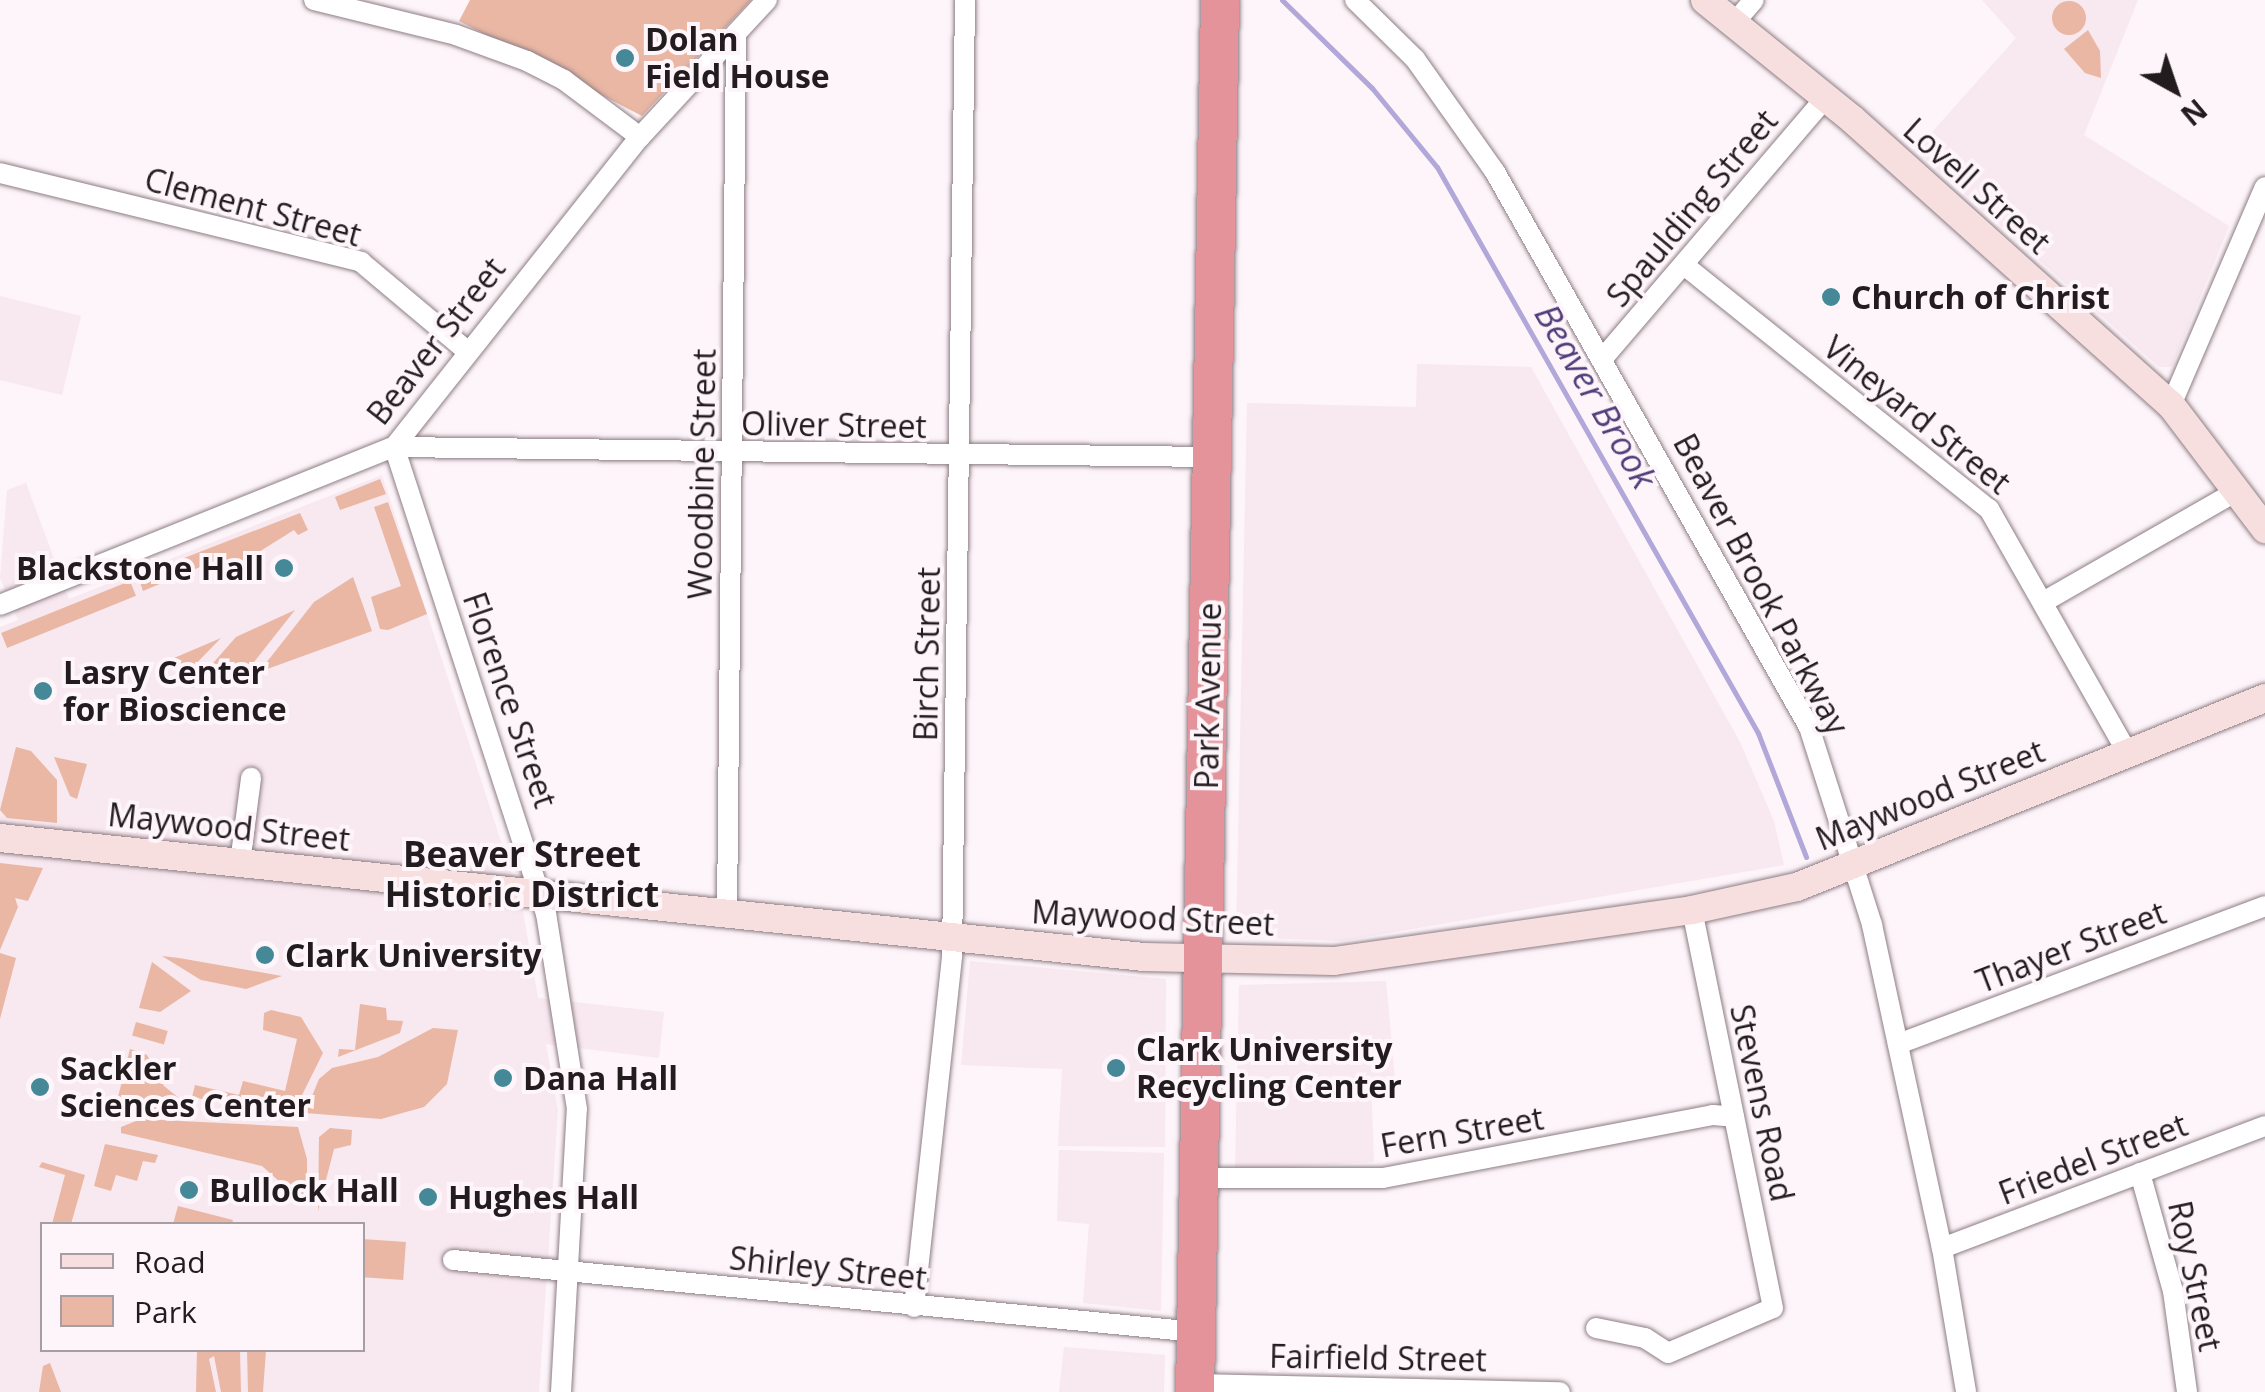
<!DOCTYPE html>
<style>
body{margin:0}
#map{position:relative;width:2265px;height:1392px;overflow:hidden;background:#fdf5f9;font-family:"Open Sans",sans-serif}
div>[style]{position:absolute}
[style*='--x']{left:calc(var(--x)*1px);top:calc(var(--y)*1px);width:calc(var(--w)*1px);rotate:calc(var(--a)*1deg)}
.built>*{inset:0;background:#f8e8ef}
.green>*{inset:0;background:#e9b7a4;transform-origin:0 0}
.round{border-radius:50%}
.stream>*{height:5px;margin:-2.5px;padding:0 2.5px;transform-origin:2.5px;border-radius:2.5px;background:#b2a7d9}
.roads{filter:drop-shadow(0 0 2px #8d7d84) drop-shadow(0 0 2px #8d7d84)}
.street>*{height:20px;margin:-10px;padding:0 10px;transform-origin:10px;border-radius:10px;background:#fff}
.secondary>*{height:28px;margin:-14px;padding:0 14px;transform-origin:14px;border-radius:14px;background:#f7dfe0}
.highway>*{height:38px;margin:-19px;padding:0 19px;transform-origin:19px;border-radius:19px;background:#e39399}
.dots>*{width:28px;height:28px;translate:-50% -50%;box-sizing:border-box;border:5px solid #fdf5f9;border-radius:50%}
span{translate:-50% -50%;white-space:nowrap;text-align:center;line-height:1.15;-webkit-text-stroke:8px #fdf5f9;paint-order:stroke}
.poi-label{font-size:32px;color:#231c1f;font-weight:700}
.left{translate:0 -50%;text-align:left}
.right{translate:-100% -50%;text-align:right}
.street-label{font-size:32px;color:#231c1f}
.water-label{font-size:35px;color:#503e7c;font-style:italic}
.neighbourhood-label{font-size:35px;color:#231c1f;font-weight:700}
.legend{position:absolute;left:40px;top:1222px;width:325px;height:130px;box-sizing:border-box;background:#fdf5f9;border:2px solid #a69ea2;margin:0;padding:12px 18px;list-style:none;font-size:30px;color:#231c1f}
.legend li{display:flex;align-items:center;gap:20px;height:50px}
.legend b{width:50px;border:2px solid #a69ea2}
.north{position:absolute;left:2125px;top:40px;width:100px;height:100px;-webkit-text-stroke:8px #fdf5f9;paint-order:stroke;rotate:140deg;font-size:28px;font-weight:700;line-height:40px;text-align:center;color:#231c1f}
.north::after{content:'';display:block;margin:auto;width:35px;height:45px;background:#231c1f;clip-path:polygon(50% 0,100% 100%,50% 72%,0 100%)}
</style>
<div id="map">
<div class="built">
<div style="clip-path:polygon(1982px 0,2138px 0,2084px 135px,2229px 226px,2172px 367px,2159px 367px,1916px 150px,2016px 38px)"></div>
<div style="clip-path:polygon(0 296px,81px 316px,62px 395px,0 380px)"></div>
<div style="clip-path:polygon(1417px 364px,1531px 367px,1740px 742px,1774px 821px,1784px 865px,1343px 941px,1236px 937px,1247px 403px,1416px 407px)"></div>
<div style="clip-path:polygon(evenodd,382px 475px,522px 906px,538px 998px,664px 1012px,659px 1058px,546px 1044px,558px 1110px,539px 1392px,0 1392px,0 627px,18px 620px,0 578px,7px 490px,26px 483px,69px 599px,382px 475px,42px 1224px,362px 1224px,362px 1350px,42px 1350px,42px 1224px)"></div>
<div style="clip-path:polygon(970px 961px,1166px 979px,1165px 1147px,1058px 1146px,1062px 1069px,961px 1065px)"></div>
<div style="clip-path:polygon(1386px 981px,1395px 1079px,1371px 1081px,1374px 1162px,1235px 1170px,1239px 985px)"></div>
<div style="clip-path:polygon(1059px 1150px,1164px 1153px,1161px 1311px,1083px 1303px,1089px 1224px,1057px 1221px)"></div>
<div style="clip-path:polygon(1064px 1347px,1165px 1355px,1164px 1392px,1059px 1392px)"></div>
</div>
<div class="green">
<div style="clip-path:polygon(470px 0,751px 0,642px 116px,459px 21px)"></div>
<div class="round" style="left:2052px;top:1px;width:34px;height:34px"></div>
<div style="clip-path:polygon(2088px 30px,2100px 51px,2101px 78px,2085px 73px,2064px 49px)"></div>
<div style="clip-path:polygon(380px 479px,386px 494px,340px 510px,335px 497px)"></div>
<div style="clip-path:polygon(388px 502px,427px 614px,388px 630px,380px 629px,371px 597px,401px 586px,374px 507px)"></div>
<div style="clip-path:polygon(300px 513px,308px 530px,298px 535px,294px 530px,225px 573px,219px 559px,143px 591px,138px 576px)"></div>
<div style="clip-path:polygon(353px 577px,372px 631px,259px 672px,314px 602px)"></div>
<div style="left:130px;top:581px;width:16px;height:139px;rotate:68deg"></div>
<div style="clip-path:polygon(295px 610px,243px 676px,191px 688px,236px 637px)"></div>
<div style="clip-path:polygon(221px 638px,182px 678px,174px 658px)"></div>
<div style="clip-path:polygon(16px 747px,31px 751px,57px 780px,57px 823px,7px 818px,0 810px)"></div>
<div style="clip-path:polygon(54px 757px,87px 764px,77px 799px,70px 796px)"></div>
<div style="clip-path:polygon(0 863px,43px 868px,28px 901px,15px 898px,18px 907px,0 950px)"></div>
<div style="clip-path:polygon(0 953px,16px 958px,0 1019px)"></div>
<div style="clip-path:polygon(162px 956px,179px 958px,282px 976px,246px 989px,201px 980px)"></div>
<div style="clip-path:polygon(152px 962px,191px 991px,160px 1012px,139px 1008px)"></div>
<div style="clip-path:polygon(360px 1004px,386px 1008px,387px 1020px,403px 1021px,400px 1033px,338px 1057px,339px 1049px,355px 1050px)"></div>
<div style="clip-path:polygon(271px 1010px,301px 1017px,323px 1053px,296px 1107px,240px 1107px,192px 1097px,195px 1085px,239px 1095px,243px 1081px,285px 1091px,297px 1039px,263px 1030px,264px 1013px)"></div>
<div style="left:136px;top:1022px;width:33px;height:14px;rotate:16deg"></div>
<div style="clip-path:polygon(433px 1028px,458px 1030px,447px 1084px,424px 1107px,381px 1119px,305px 1113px,319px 1079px,332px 1068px,378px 1057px)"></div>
<div style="clip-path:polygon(130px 1049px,147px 1055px,164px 1086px,190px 1107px,113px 1117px)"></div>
<div style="clip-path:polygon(141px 1119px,298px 1127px,307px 1159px,307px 1206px,262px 1166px,121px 1133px,121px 1127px)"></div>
<div style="clip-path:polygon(330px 1128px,352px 1130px,351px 1145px,334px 1149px,318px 1211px,319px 1137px)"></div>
<div style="clip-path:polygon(105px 1144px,158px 1155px,155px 1163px,143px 1161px,137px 1181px,116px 1175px,111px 1191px,94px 1186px)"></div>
<div style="clip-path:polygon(42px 1162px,85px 1175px,71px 1224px,52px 1224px,65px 1175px,39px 1167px)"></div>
<div style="clip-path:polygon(178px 1206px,233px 1220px,232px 1224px,173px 1224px)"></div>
<div style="left:362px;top:1239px;width:44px;height:38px;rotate:4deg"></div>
<div style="clip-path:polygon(197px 1350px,240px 1350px,241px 1392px,221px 1392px,214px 1356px,209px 1359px,216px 1392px,196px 1392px)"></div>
<div style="clip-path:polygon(247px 1350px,266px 1350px,263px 1392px,248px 1392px)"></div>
<div style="clip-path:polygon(50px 1363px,61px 1392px,39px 1392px,43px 1366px)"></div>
</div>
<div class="stream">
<div style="--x:1282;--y:0;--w:126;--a:44.4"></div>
<div style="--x:1372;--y:88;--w:102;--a:50.6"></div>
<div style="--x:1437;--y:167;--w:651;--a:60.44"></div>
<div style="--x:1758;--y:733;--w:133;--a:68.8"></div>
</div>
<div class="roads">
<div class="street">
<div style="--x:314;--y:0;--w:146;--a:13.8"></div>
<div style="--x:456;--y:35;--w:76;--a:20.1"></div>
<div style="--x:527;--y:61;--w:42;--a:27.2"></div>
<div style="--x:564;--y:80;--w:95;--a:36.9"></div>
<div style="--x:1355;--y:0;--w:84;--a:44.5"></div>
<div style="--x:1415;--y:59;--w:138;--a:54.7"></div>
<div style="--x:1495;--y:172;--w:638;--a:60.5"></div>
<div style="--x:1809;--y:727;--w:208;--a:72.3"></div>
<div style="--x:1872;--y:925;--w:330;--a:77.8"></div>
<div style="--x:1942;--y:1248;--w:146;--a:80.5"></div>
<div style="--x:1734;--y:23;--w:30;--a:-49"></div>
<div style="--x:0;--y:173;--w:372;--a:13.8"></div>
<div style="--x:361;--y:262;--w:137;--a:40"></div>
<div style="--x:1684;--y:265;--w:391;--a:38.7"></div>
<div style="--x:1989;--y:509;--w:279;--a:60.4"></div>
<div style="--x:1604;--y:357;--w:342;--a:-49.5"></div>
<div style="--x:2171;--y:405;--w:237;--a:-66.7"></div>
<div style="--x:2045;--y:601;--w:224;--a:-29.8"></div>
<div style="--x:0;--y:605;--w:424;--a:-21.9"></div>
<div style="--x:394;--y:447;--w:396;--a:-51.6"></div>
<div style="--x:640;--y:137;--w:187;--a:-47.2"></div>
<div style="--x:240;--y:863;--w:86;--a:-82.6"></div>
<div style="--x:727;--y:914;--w:880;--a:-89.41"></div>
<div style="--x:1898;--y:1044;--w:392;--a:-20.6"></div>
<div style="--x:2140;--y:1173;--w:123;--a:74.4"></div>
<div style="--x:2173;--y:1291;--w:102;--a:82.1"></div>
<div style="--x:1198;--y:1178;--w:185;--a:0"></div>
<div style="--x:1383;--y:1178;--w:336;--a:-10.8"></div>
<div style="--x:1713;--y:1115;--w:21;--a:5"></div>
<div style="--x:1942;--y:1248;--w:345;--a:-20.7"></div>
<div style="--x:453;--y:1260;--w:746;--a:5.53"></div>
<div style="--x:914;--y:1307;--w:353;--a:-83.8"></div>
<div style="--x:952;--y:956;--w:956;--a:-89.22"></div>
<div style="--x:1596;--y:1328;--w:50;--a:11.5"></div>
<div style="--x:1645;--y:1338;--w:27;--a:33"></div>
<div style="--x:1668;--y:1353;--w:114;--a:-23.2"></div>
<div style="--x:1773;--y:1308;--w:406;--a:-101.5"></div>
<div style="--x:1196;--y:1384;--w:364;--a:1.3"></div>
<div style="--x:561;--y:1392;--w:283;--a:-86.8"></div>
<div style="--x:577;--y:1109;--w:197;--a:-99"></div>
<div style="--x:546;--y:914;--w:491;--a:-108"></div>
<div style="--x:394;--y:447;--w:819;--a:0.7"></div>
</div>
<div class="secondary">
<div style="--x:1705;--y:0;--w:189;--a:39"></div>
<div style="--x:1852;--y:119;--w:428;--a:41.9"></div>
<div style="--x:2171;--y:405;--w:156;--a:52.8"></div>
<div style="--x:0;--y:838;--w:1150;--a:5.94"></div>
<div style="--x:1144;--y:957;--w:190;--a:1.2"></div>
<div style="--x:1334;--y:961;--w:362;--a:-8.1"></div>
<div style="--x:1692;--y:910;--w:107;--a:-12.4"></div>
<div style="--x:1797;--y:887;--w:505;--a:-21.99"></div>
</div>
<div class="highway">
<div style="--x:1195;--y:1392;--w:1392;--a:-88.97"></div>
</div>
</div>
<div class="dots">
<div style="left:625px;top:58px;background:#458898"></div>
<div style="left:1831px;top:297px;background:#458898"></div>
<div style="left:284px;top:568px;background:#458898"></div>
<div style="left:43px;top:691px;background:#458898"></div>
<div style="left:265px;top:955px;background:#458898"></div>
<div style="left:1116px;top:1068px;background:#458898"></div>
<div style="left:503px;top:1078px;background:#458898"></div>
<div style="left:40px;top:1087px;background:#458898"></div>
<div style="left:189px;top:1190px;background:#458898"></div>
<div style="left:428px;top:1197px;background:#458898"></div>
</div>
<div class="poi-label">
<span class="left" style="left:645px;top:58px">Dolan<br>Field House</span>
<span class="left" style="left:1851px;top:297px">Church of Christ</span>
<span class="right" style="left:264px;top:568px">Blackstone Hall</span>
<span class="left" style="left:63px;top:691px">Lasry Center<br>for Bioscience</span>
<span class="left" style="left:285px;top:955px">Clark University</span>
<span class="left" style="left:1136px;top:1068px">Clark University<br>Recycling Center</span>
<span class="left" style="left:60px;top:1087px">Sackler<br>Sciences Center</span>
<span class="left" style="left:523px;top:1078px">Dana Hall</span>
<span class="left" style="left:209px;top:1190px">Bullock Hall</span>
<span class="left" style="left:448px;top:1197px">Hughes Hall</span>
</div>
<div class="street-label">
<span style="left:1977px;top:186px;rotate:42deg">Lovell Street</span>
<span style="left:253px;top:207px;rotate:15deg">Clement Street</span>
<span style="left:1692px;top:208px;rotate:-50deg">Spaulding Street</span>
<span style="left:436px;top:341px;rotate:-52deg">Beaver Street</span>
<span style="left:1917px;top:415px;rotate:39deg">Vineyard Street</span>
<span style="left:834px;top:425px;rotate:1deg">Oliver Street</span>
<span style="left:702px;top:474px;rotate:-89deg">Woodbine Street</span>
<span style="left:1761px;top:584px;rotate:62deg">Beaver Brook Parkway</span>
<span style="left:927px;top:654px;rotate:-89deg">Birch Street</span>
<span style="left:1208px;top:696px;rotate:-89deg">Park Avenue</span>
<span style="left:510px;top:700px;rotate:71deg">Florence Street</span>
<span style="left:1930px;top:795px;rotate:-22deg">Maywood Street</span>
<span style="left:229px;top:827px;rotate:6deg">Maywood Street</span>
<span style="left:1153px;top:918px;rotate:3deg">Maywood Street</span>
<span style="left:2071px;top:947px;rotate:-21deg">Thayer Street</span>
<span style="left:1762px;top:1103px;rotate:78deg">Stevens Road</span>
<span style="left:1462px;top:1132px;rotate:-10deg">Fern Street</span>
<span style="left:2093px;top:1159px;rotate:-21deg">Friedel Street</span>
<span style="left:828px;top:1268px;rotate:6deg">Shirley Street</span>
<span style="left:2195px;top:1276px;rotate:78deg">Roy Street</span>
<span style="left:1378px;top:1358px;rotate:1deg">Fairfield Street</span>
</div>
<div class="water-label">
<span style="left:1596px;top:396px;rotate:60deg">Beaver Brook</span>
</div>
<div class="neighbourhood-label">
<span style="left:522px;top:874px">Beaver Street<br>Historic District</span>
</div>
<ul class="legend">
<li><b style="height:12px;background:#f7dfe0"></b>Road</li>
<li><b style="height:28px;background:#e9b7a4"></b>Park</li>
</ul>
<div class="north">N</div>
</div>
